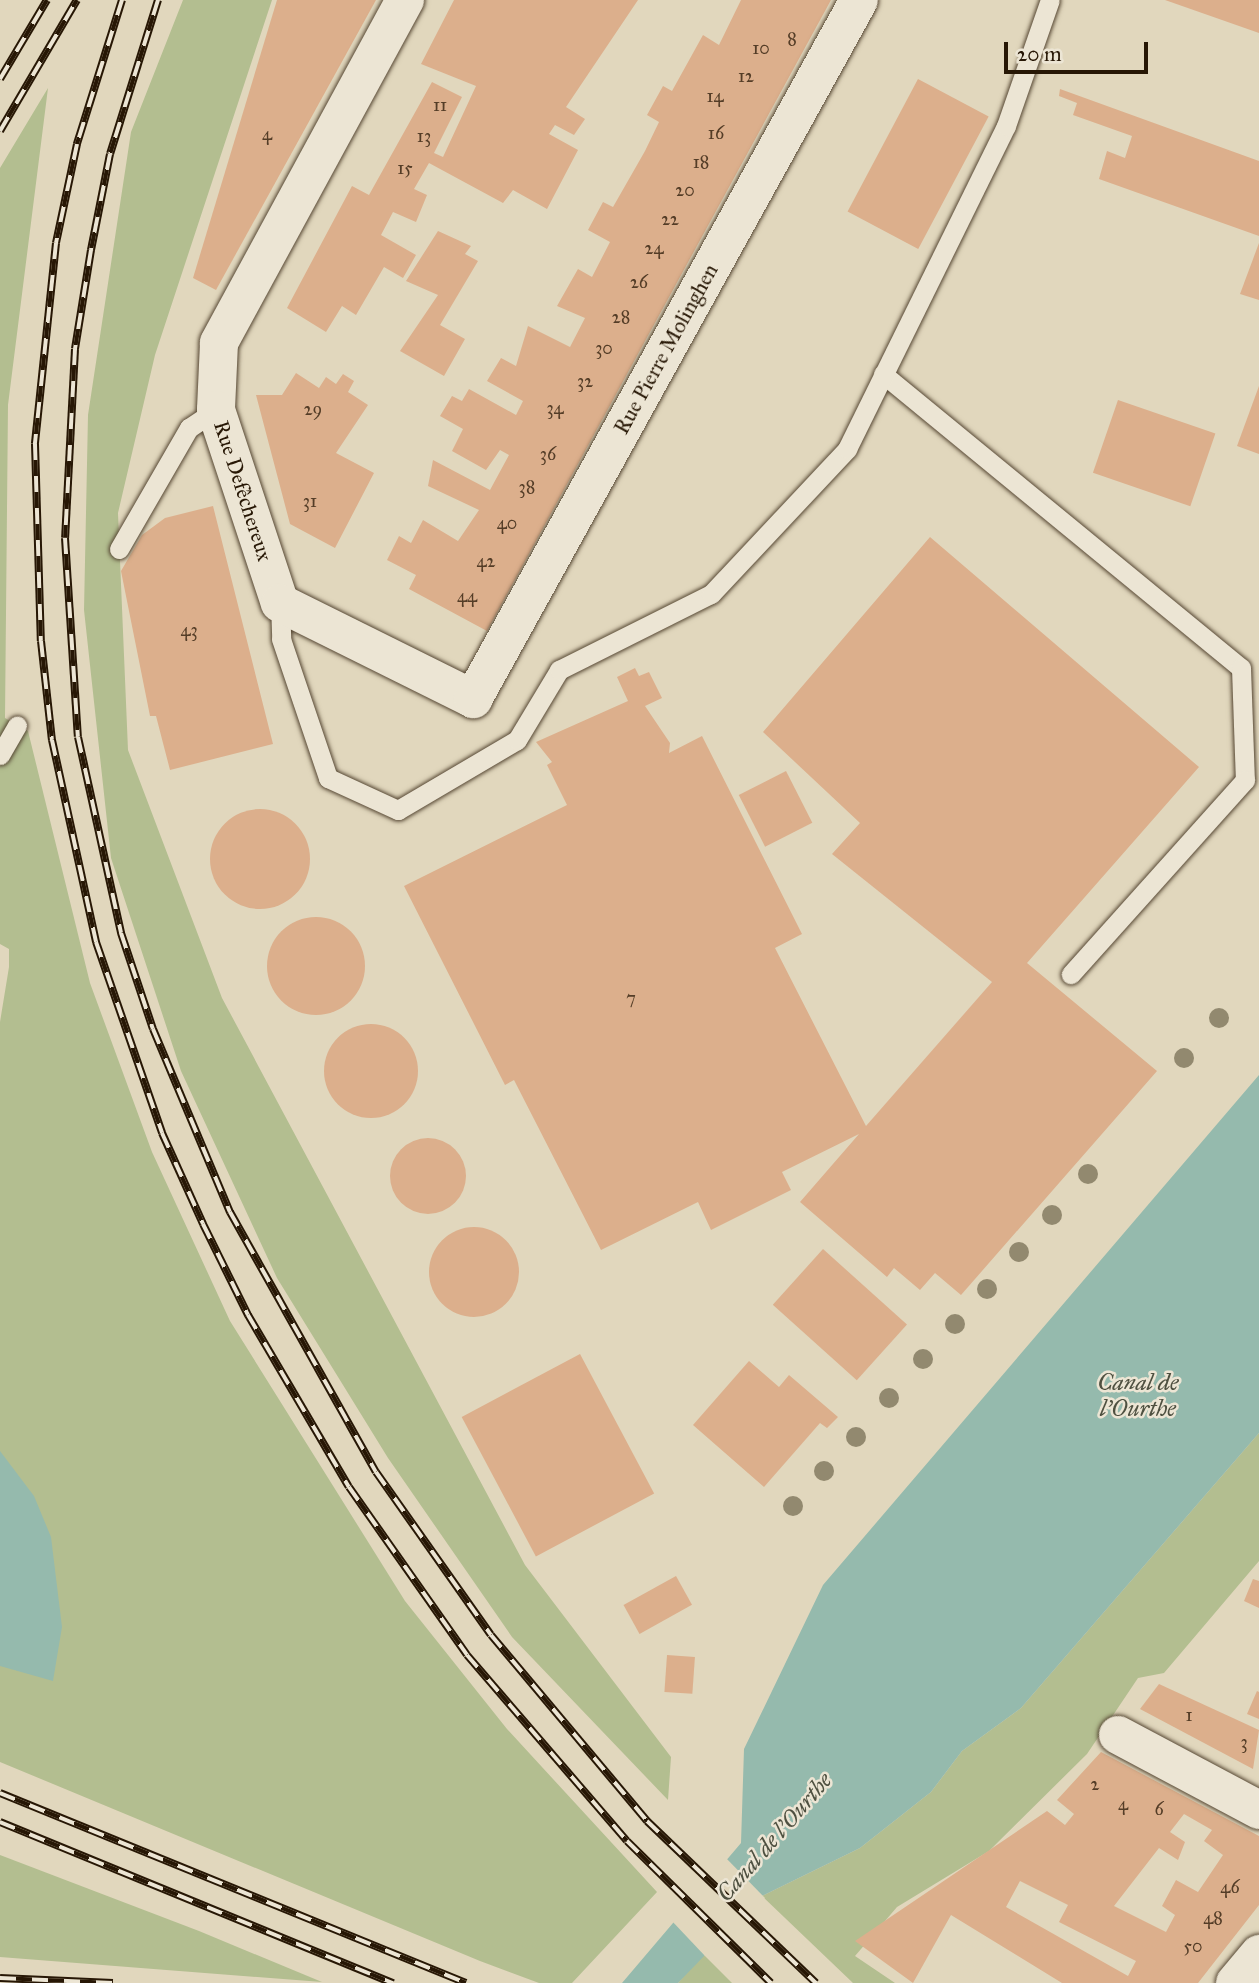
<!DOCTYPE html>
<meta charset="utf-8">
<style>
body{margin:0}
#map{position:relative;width:1259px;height:1983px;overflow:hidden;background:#e1d7bd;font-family:"IM FELL Great Primer",serif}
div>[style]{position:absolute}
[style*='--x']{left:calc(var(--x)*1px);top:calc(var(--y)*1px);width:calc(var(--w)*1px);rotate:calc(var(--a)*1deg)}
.green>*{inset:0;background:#b3be90}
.water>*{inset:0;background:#95baad}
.pier>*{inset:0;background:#e1d7bd}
.building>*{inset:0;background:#dcaf8c;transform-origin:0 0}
.round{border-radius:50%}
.roads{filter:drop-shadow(0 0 2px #564733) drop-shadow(0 0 2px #564733)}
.lane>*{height:19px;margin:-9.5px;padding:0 9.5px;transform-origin:9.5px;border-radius:9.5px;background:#ece5d4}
.street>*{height:38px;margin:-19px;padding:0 19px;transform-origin:19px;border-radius:19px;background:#ece5d4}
.rail>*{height:8px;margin-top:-4px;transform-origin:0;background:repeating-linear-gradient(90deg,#ece5d4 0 16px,#271705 0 32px);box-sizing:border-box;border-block:2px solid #271705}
.trees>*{width:20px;height:20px;margin:-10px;border-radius:50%;background:#92896f}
span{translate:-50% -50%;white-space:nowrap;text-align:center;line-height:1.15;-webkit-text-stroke:5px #ece5d4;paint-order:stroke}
.number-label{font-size:18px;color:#543d27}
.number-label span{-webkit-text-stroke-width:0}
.street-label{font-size:21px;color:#271705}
.water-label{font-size:23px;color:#4e5040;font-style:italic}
.scale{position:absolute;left:1004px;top:42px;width:144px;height:32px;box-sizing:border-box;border:4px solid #271705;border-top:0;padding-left:9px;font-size:21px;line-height:24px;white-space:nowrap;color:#271705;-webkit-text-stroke:5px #ece5d4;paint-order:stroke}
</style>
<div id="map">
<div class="green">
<div style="clip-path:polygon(183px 0,272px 0,155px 355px,118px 513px,128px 750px,222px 998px,525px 1565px,671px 1757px,668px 1800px,512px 1637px,388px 1458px,277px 1278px,181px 1071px,111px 858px,84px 610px,88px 415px,131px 132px)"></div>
<div style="clip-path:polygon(48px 88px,8px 405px,5px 718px,28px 731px,90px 983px,152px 1152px,230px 1321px,405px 1601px,507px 1729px,657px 1892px,572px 1983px,539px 1983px,480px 1961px,0 1762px,0 1022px,9px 967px,9px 949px,0 944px,0 168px)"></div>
<div style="clip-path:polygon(1259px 1433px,1259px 1561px,1164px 1673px,1138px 1678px,1087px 1754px,989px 1851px,897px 1907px,855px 1956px,895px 1983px,853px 1983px,762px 1896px,860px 1848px,931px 1792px,962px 1751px,1021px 1708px)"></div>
<div style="clip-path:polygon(0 1855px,199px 1931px,322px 1982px,0 1957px)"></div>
<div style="clip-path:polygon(703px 1954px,732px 1983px,678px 1983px)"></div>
</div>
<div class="water">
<div style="clip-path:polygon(1259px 1075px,1259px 1433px,1021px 1708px,962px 1751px,931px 1792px,860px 1848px,762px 1896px,678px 1983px,622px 1983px,741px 1843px,744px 1749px,823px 1585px)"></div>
<div style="clip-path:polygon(0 1451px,34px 1496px,51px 1537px,62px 1627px,53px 1681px,0 1666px)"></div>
</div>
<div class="pier">
<div style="clip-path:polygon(725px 1857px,765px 1898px,705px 1956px,671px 1920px)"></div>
</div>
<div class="building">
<div style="clip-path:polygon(277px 0,376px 0,216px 290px,193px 278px)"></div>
<div style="clip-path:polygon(454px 0,638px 0,566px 107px,585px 119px,574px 135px,555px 125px,549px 134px,578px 150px,547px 209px,513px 190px,503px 203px,429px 163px,414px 189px,427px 195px,416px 222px,393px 212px,381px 235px,416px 255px,403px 278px,384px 267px,356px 315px,342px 306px,326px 332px,287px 308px,352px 186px,369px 195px,432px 82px,462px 97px,434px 153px,443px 157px,476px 86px,421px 64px)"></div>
<div style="clip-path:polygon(741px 0,831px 0,487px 631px,409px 589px,416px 575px,387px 560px,399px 536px,411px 543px,423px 520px,458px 541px,479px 510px,428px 486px,433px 460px,490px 490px,509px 455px,500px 450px,486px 470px,452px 451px,463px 429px,440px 416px,452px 396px,462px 401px,469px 389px,516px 415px,523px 401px,487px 381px,501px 358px,516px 366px,528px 326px,570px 347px,585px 318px,557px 306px,578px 269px,592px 277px,610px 242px,588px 230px,603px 202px,613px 207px,645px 151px,659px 122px,647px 115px,663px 86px,672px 91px,703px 35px,719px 45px)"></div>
<div style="clip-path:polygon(1165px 0,1259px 0,1259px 33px)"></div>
<div style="left:918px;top:79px;width:80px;height:150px;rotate:28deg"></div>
<div style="clip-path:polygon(1060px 89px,1259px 161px,1259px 236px,1099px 179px,1107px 151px,1125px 158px,1132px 136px,1073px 115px,1077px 103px,1059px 96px)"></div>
<div style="clip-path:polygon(438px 231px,471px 246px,465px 254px,478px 261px,440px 325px,465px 339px,444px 376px,400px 351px,438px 295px,406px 281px)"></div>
<div style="clip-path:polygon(1259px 243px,1259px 300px,1240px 294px)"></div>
<div style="clip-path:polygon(296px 373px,319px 388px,326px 377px,336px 384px,343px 374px,354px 381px,348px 392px,368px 405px,336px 453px,374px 473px,335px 548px,290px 524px,256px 395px,282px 395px)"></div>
<div style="clip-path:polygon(1259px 386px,1259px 454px,1237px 446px)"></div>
<div style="left:1118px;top:400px;width:103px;height:77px;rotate:19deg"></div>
<div style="clip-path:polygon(213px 506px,273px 744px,170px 770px,156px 716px,150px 716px,121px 571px,142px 535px,165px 518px)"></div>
<div style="clip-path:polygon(930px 537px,1199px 767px,1027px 963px,1157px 1071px,961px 1295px,935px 1273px,920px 1290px,894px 1268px,887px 1277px,800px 1202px,859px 1134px,782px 1172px,791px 1190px,711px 1230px,698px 1202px,601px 1250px,514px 1080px,505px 1085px,404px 886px,567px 805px,547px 765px,552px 762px,536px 742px,628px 701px,617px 677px,635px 668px,639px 676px,649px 672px,662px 698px,645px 706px,670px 743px,669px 753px,702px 736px,802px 934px,775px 948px,866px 1126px,992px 982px,832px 854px,860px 823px,763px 732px)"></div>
<div style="left:786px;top:771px;width:58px;height:53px;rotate:63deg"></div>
<div class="round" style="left:210px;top:809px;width:100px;height:100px"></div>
<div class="round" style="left:267px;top:917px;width:98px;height:98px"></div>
<div class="round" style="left:324px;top:1024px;width:94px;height:94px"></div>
<div class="round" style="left:390px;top:1138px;width:76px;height:76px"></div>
<div class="round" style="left:429px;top:1227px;width:90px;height:90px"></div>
<div style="left:823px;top:1249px;width:113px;height:75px;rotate:42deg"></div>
<div style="left:580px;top:1354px;width:158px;height:134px;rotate:62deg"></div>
<div style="clip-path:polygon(749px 1361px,779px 1387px,789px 1375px,838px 1417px,827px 1428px,820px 1423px,764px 1487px,693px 1425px)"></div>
<div style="left:676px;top:1576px;width:33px;height:60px;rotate:61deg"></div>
<div style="clip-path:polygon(1253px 1579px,1259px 1581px,1259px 1608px,1244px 1601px)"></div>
<div style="left:667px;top:1655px;width:28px;height:37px;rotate:4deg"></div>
<div style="clip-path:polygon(1159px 1684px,1259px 1730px,1253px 1769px,1140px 1709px)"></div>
<div style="clip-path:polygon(1257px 1691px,1259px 1692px,1259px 1719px,1247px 1714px)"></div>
<div style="clip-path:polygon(evenodd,1101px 1752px,1259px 1836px,1259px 1905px,1198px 1983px,1062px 1983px,951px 1915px,913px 1983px,855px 1941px,1047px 1811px,1065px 1825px,1074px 1814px,1057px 1800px,1101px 1752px,1184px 1814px,1212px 1830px,1204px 1841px,1223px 1855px,1198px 1892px,1176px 1880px,1162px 1906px,1175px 1915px,1166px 1932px,1114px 1906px,1159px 1848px,1178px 1860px,1185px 1842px,1170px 1832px,1184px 1814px,1101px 1752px,1020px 1881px,1068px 1905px,1059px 1922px,1136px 1961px,1128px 1976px,1006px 1907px,1020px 1881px)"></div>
</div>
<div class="roads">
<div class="lane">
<div style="--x:883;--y:374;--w:463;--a:39.4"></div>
<div style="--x:1241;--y:668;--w:112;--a:88"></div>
<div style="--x:1245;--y:780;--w:261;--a:131.9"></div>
<div style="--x:119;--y:549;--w:140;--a:-60"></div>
<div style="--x:189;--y:428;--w:32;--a:-34"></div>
<div style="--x:280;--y:603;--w:36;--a:88"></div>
<div style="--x:281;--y:639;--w:147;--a:71.3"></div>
<div style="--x:328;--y:778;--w:77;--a:24.6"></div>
<div style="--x:398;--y:810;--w:138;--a:-30.5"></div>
<div style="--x:517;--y:740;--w:82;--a:-59"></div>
<div style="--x:559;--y:670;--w:170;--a:-26.6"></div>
<div style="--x:711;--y:594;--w:199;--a:-46.8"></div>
<div style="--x:847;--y:449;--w:360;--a:-63.8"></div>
<div style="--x:1006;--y:126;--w:133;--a:-70.8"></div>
<div style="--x:0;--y:755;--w:34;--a:-60"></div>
</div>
<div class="street">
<div style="--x:405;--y:0;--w:390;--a:118.5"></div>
<div style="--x:219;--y:343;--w:67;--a:92.6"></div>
<div style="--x:216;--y:410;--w:203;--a:71.7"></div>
<div style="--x:280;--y:603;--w:216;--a:26.4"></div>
<div style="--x:473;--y:699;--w:798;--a:-61.09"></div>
<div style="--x:1118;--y:1735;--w:160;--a:28"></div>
<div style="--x:1235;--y:1983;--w:38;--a:-50"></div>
</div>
</div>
<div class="rail">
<div style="--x:122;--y:0;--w:151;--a:107.4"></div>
<div style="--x:77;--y:144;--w:101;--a:102"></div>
<div style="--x:56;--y:243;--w:202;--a:96"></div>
<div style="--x:35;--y:444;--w:197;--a:88.3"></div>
<div style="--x:41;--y:641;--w:100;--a:83.7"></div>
<div style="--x:52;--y:740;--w:207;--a:77.7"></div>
<div style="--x:96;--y:942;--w:202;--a:70.9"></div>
<div style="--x:162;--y:1133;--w:100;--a:65.7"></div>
<div style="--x:203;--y:1224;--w:102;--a:63.7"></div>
<div style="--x:248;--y:1315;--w:199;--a:59.6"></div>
<div style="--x:349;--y:1487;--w:205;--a:54.9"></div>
<div style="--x:467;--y:1655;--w:245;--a:49.3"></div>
<div style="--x:627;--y:1841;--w:202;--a:44.6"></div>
<div style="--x:158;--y:0;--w:161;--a:107.3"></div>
<div style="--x:110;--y:154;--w:98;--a:101.2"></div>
<div style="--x:91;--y:250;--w:100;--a:99.2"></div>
<div style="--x:75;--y:349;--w:189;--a:93"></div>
<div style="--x:65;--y:538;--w:199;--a:86.3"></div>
<div style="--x:78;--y:737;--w:201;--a:77.6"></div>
<div style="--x:121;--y:933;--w:101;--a:71.6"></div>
<div style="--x:153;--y:1029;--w:199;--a:67.2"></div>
<div style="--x:230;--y:1212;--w:298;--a:60.7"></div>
<div style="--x:376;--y:1472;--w:199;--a:54.8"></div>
<div style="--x:491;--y:1635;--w:243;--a:50"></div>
<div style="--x:647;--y:1821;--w:234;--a:43.8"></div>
<div style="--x:0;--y:79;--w:92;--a:-59.3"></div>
<div style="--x:0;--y:131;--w:152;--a:-59.6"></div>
<div style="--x:0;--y:1793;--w:503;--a:22.18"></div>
<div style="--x:0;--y:1822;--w:425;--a:22.3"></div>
<div style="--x:0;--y:1978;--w:113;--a:2.5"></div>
</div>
<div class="trees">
<div style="left:1219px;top:1018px"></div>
<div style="left:1184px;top:1058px"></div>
<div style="left:1088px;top:1174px"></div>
<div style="left:1052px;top:1215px"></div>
<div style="left:1019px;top:1252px"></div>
<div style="left:987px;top:1289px"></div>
<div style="left:955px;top:1324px"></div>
<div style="left:923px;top:1359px"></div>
<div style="left:889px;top:1398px"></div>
<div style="left:856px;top:1437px"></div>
<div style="left:824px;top:1471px"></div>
<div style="left:793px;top:1506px"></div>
</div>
<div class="number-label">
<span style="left:792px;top:39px">8</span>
<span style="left:761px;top:48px">10</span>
<span style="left:746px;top:76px">12</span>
<span style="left:715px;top:96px">14</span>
<span style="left:440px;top:105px">11</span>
<span style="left:716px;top:133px">16</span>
<span style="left:267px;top:134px">4</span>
<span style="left:424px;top:136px">13</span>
<span style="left:701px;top:162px">18</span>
<span style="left:405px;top:168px">15</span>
<span style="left:685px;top:190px">20</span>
<span style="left:670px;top:219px">22</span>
<span style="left:654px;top:248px">24</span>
<span style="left:639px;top:282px">26</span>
<span style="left:621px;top:317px">28</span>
<span style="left:604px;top:348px">30</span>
<span style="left:585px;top:381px">32</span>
<span style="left:555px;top:408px">34</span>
<span style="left:313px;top:409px">29</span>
<span style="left:548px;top:454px">36</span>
<span style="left:527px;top:487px">38</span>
<span style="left:310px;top:501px">31</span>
<span style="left:507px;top:523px">40</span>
<span style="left:486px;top:561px">42</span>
<span style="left:467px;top:596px">44</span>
<span style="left:189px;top:630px">43</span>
<span style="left:631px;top:998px">7</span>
<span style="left:1189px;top:1715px">1</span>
<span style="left:1244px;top:1742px">3</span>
<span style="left:1095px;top:1784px">2</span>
<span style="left:1123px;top:1804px">4</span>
<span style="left:1159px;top:1809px">6</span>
<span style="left:1230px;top:1887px">46</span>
<span style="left:1213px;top:1918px">48</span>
<span style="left:1193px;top:1946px">50</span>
</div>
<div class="street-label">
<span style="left:666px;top:349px;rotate:-61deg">Rue Pierre Molinghen</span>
<span style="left:243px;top:491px;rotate:72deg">Rue Defêchereux</span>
</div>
<div class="water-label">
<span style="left:1138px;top:1395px">Canal de<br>l'Ourthe</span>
<span style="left:774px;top:1837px;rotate:-49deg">Canal de l'Ourthe</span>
</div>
<div class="scale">20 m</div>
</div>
